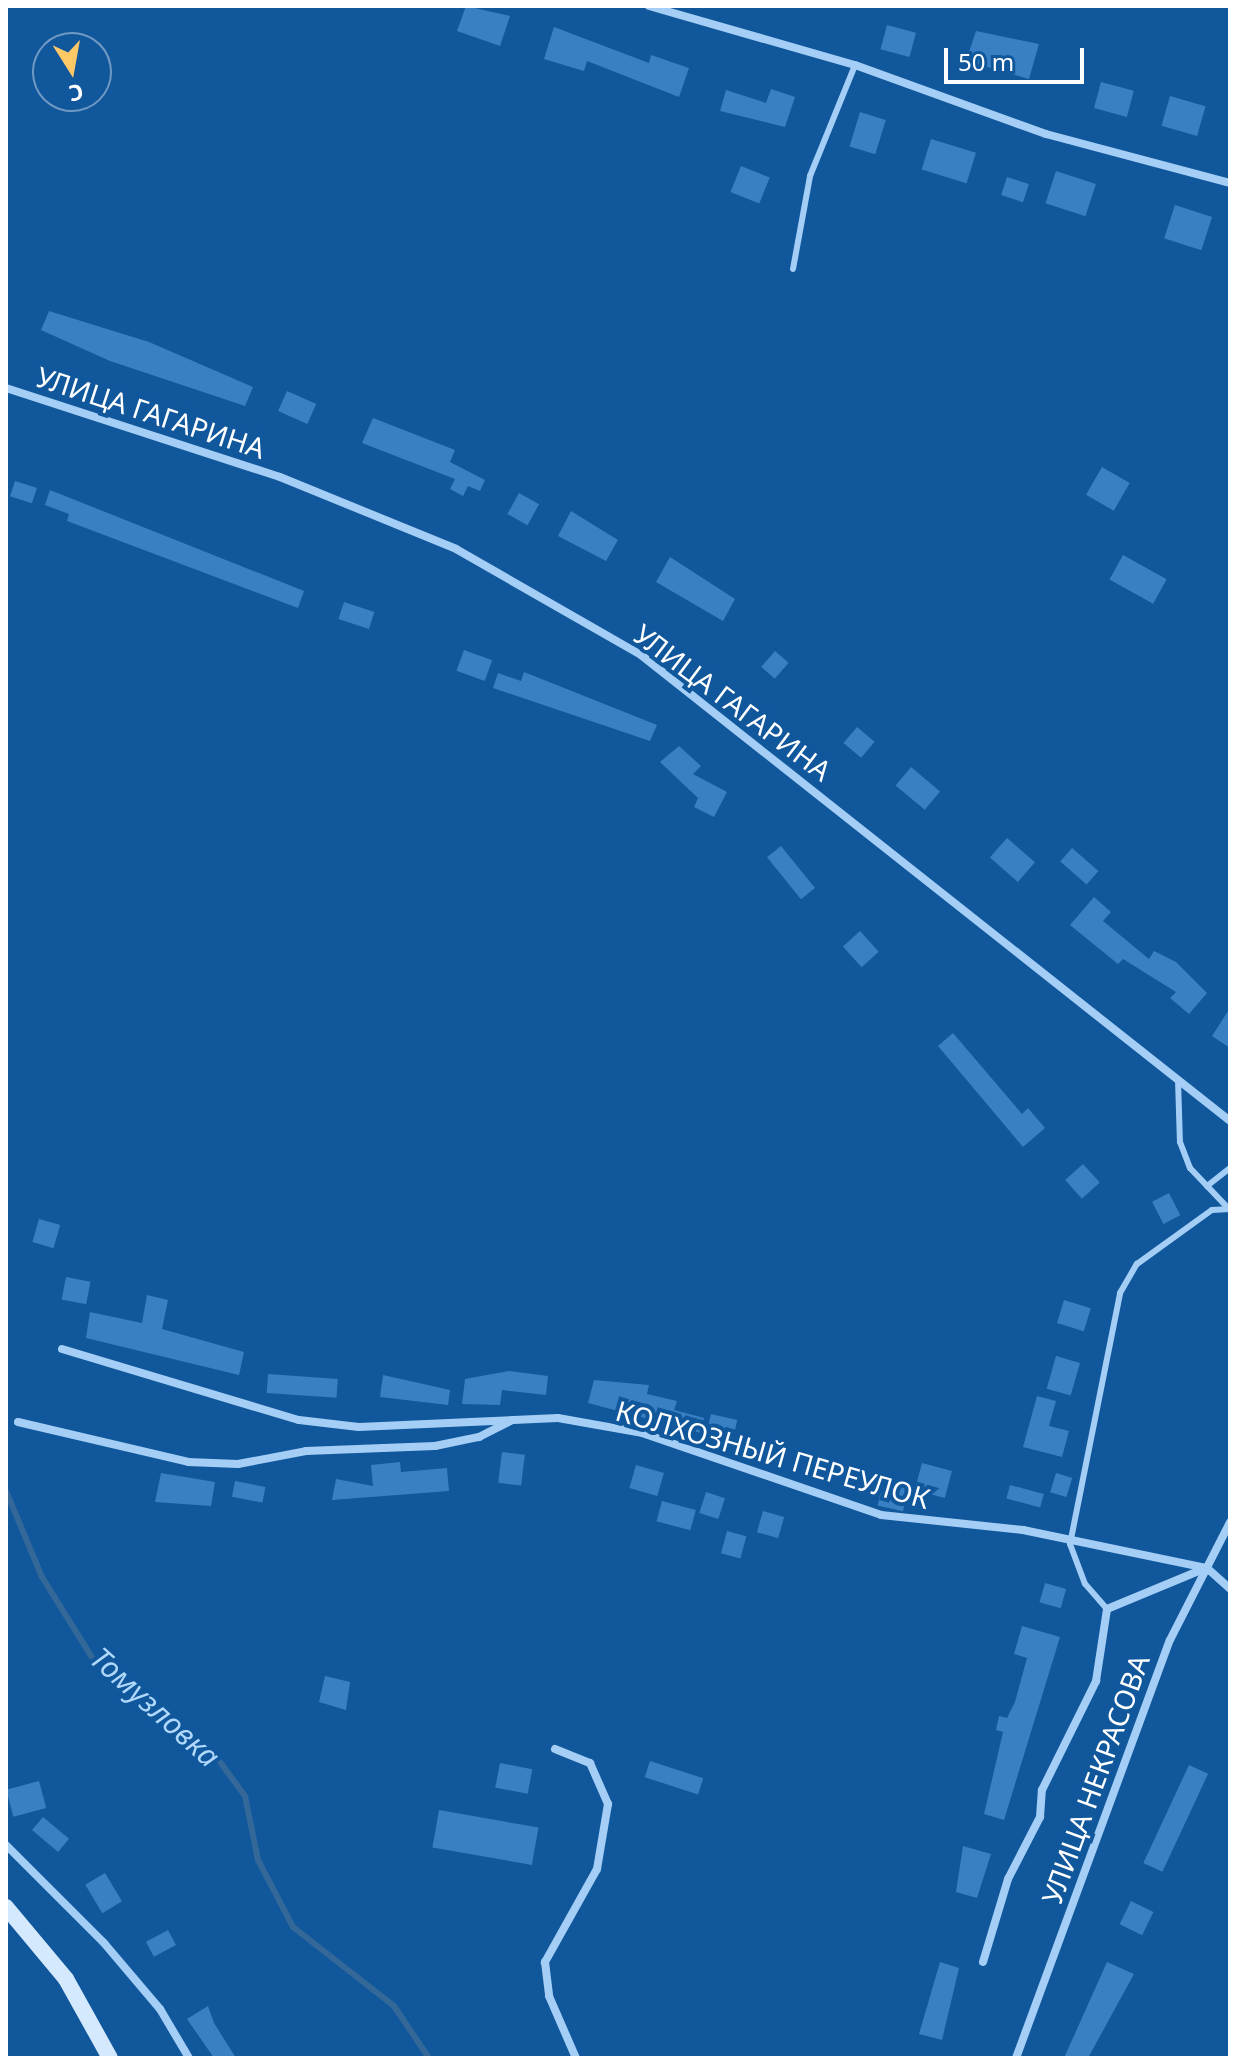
<!DOCTYPE html>
<meta charset="utf-8">
<style>
body{margin:0}
#map{position:relative;width:1236px;height:2064px;overflow:hidden;background:#10579c;font-family:"Noto Sans",sans-serif}
div>[style]{position:absolute}
[style*='--x']{left:calc(var(--x)*1px);top:calc(var(--y)*1px);width:calc(var(--w)*1px);rotate:calc(var(--a)*1deg)}
.stream>*{height:6px;margin:-3px;padding:0 3px;transform-origin:3px;border-radius:3px;background:#346899}
.building>*{inset:0;background:#3880c3;transform-origin:0 0}
.service>*{height:6px;margin:-3px;padding:0 3px;transform-origin:3px;border-radius:3px;background:#a4cef5}
.minor>*{height:8px;margin:-4px;padding:0 4px;transform-origin:4px;border-radius:4px;background:#a4cef5}
.secondary>*{height:16px;margin:-8px;padding:0 8px;transform-origin:8px;border-radius:8px;background:#d4e9fe}
span{translate:-50% -50%;white-space:nowrap;text-align:center;line-height:1.15;-webkit-text-stroke:8px #10579c;paint-order:stroke}
.street-label{font-size:28px;color:#fff}
.water-label{font-size:30px;color:#b0d8fb;font-style:italic}
.frame{position:absolute;inset:0;border:8px solid #fff;pointer-events:none}
.north{position:absolute;left:32px;top:32px;width:80px;height:80px;box-sizing:border-box;background:#10579c;border:2px solid #709ac4;border-radius:50%;rotate:169deg;font-size:22px;font-weight:700;line-height:32px;text-align:center;color:#fff}
.north::after{content:'';display:block;margin:auto;width:28px;height:36px;background:#ffc867;clip-path:polygon(50% 0,100% 100%,50% 72%,0 100%)}
.scale{position:absolute;left:944px;top:48px;width:140px;height:36px;box-sizing:border-box;border:4px solid #fff;border-top:0;padding-left:10px;font-size:24px;line-height:28px;white-space:nowrap;color:#fff;-webkit-text-stroke:6px #10579c;paint-order:stroke}
</style>
<div id="map">
<div class="stream">
<div style="--x:6;--y:1491;--w:93;--a:67.3"></div>
<div style="--x:42;--y:1577;--w:100;--a:58.1"></div>
<div style="--x:95;--y:1662;--w:142;--a:36.7"></div>
<div style="--x:209;--y:1747;--w:61;--a:53.7"></div>
<div style="--x:245;--y:1796;--w:65;--a:78.5"></div>
<div style="--x:258;--y:1860;--w:76;--a:62.4"></div>
<div style="--x:293;--y:1927;--w:128;--a:38"></div>
<div style="--x:394;--y:2006;--w:63;--a:56.1"></div>
</div>
<div class="building">
<div style="clip-path:polygon(466px 6px,510px 16px,500px 46px,457px 31px)"></div>
<div style="left:887px;top:25px;width:30px;height:25px;rotate:15deg"></div>
<div style="clip-path:polygon(554px 27px,649px 63px,651px 55px,689px 68px,679px 97px,587px 61px,584px 71px,544px 59px)"></div>
<div style="clip-path:polygon(976px 31px,1039px 44px,1029px 79px,966px 61px)"></div>
<div style="left:1101px;top:82px;width:34px;height:27px;rotate:15deg"></div>
<div style="clip-path:polygon(771px 89px,795px 97px,785px 127px,720px 111px,726px 90px,766px 103px)"></div>
<div style="left:1170px;top:96px;width:37px;height:31px;rotate:16deg"></div>
<div style="left:860px;top:112px;width:27px;height:36px;rotate:17deg"></div>
<div style="left:931px;top:139px;width:47px;height:32px;rotate:17deg"></div>
<div style="left:741px;top:166px;width:31px;height:28px;rotate:22deg"></div>
<div style="left:1056px;top:171px;width:42px;height:34px;rotate:18deg"></div>
<div style="left:1007px;top:177px;width:23px;height:19px;rotate:18deg"></div>
<div style="left:1175px;top:205px;width:39px;height:35px;rotate:18deg"></div>
<div style="clip-path:polygon(49px 311px,149px 342px,253px 387px,245px 406px,110px 361px,41px 330px)"></div>
<div style="left:287px;top:391px;width:32px;height:22px;rotate:24deg"></div>
<div style="clip-path:polygon(373px 418px,455px 450px,450px 462px,485px 480px,480px 491px,468px 486px,463px 496px,450px 489px,455px 479px,362px 443px)"></div>
<div style="left:1102px;top:467px;width:32px;height:32px;rotate:30deg"></div>
<div style="left:15px;top:481px;width:23px;height:16px;rotate:18deg"></div>
<div style="clip-path:polygon(50px 490px,304px 591px,298px 608px,67px 521px,69px 514px,45px 505px)"></div>
<div style="left:519px;top:493px;width:23px;height:24px;rotate:29deg"></div>
<div style="clip-path:polygon(571px 511px,618px 540px,606px 561px,558px 536px)"></div>
<div style="left:1123px;top:555px;width:50px;height:28px;rotate:29deg"></div>
<div style="clip-path:polygon(670px 557px,735px 599px,723px 621px,656px 582px)"></div>
<div style="left:344px;top:602px;width:32px;height:18px;rotate:18deg"></div>
<div style="left:464px;top:650px;width:30px;height:22px;rotate:20deg"></div>
<div style="left:775px;top:651px;width:18px;height:21px;rotate:41deg"></div>
<div style="clip-path:polygon(524px 672px,657px 725px,650px 741px,493px 688px,498px 673px,521px 681px)"></div>
<div style="left:857px;top:727px;width:23px;height:21px;rotate:40deg"></div>
<div style="clip-path:polygon(679px 746px,701px 766px,693px 774px,727px 792px,714px 817px,694px 807px,698px 798px,660px 762px)"></div>
<div style="left:911px;top:767px;width:38px;height:24px;rotate:40deg"></div>
<div style="left:1007px;top:838px;width:37px;height:26px;rotate:41deg"></div>
<div style="left:781px;top:846px;width:54px;height:18px;rotate:51deg"></div>
<div style="left:1072px;top:848px;width:35px;height:18px;rotate:41deg"></div>
<div style="clip-path:polygon(1094px 897px,1111px 912px,1103px 921px,1149px 959px,1154px 951px,1176px 962px,1207px 993px,1189px 1014px,1170px 998px,1176px 992px,1123px 959px,1118px 964px,1070px 925px)"></div>
<div style="left:860px;top:931px;width:28px;height:23px;rotate:48deg"></div>
<div style="clip-path:polygon(1230px 1008px,1230px 1048px,1212px 1036px)"></div>
<div style="clip-path:polygon(953px 1033px,1022px 1114px,1028px 1108px,1045px 1128px,1023px 1147px,938px 1046px)"></div>
<div style="left:1083px;top:1164px;width:25px;height:24px;rotate:48deg"></div>
<div style="left:1169px;top:1193px;width:25px;height:19px;rotate:63deg"></div>
<div style="left:39px;top:1219px;width:22px;height:24px;rotate:16deg"></div>
<div style="left:66px;top:1277px;width:25px;height:23px;rotate:11deg"></div>
<div style="clip-path:polygon(147px 1295px,168px 1300px,162px 1329px,244px 1352px,239px 1375px,86px 1338px,90px 1312px,142px 1323px)"></div>
<div style="left:1064px;top:1300px;width:28px;height:24px;rotate:17deg"></div>
<div style="left:1056px;top:1356px;width:25px;height:34px;rotate:16deg"></div>
<div style="clip-path:polygon(509px 1371px,548px 1376px,546px 1395px,502px 1390px,500px 1405px,462px 1404px,465px 1379px)"></div>
<div style="left:268px;top:1374px;width:70px;height:19px;rotate:4deg"></div>
<div style="clip-path:polygon(383px 1375px,450px 1390px,448px 1405px,380px 1397px)"></div>
<div style="clip-path:polygon(594px 1380px,649px 1385px,647px 1394px,677px 1401px,674px 1410px,704px 1418px,701px 1433px,588px 1403px)"></div>
<div style="clip-path:polygon(1037px 1396px,1056px 1401px,1049px 1426px,1069px 1431px,1062px 1457px,1023px 1447px)"></div>
<div style="left:711px;top:1414px;width:27px;height:19px;rotate:13deg"></div>
<div style="left:502px;top:1452px;width:23px;height:31px;rotate:7deg"></div>
<div style="clip-path:polygon(400px 1462px,401px 1472px,447px 1468px,449px 1491px,332px 1500px,336px 1479px,373px 1486px,371px 1465px)"></div>
<div style="left:922px;top:1463px;width:31px;height:28px;rotate:15deg"></div>
<div style="left:636px;top:1465px;width:29px;height:24px;rotate:16deg"></div>
<div style="clip-path:polygon(161px 1473px,215px 1482px,211px 1506px,155px 1502px)"></div>
<div style="left:1056px;top:1473px;width:17px;height:20px;rotate:17deg"></div>
<div style="left:235px;top:1481px;width:31px;height:16px;rotate:11deg"></div>
<div style="left:883px;top:1482px;width:26px;height:24px;rotate:13deg"></div>
<div style="left:1010px;top:1485px;width:35px;height:14px;rotate:15deg"></div>
<div style="left:706px;top:1492px;width:20px;height:22px;rotate:18deg"></div>
<div style="left:662px;top:1501px;width:35px;height:21px;rotate:15deg"></div>
<div style="left:763px;top:1511px;width:22px;height:22px;rotate:16deg"></div>
<div style="left:727px;top:1531px;width:20px;height:23px;rotate:15deg"></div>
<div style="left:1045px;top:1583px;width:22px;height:20px;rotate:16deg"></div>
<div style="clip-path:polygon(1022px 1626px,1060px 1637px,1004px 1820px,984px 1814px,1003px 1732px,996px 1730px,999px 1716px,1007px 1718px,1015px 1702px,1027px 1658px,1014px 1654px)"></div>
<div style="clip-path:polygon(325px 1676px,350px 1682px,346px 1710px,319px 1702px)"></div>
<div style="left:650px;top:1761px;width:56px;height:17px;rotate:18deg"></div>
<div style="left:500px;top:1763px;width:33px;height:25px;rotate:11deg"></div>
<div style="left:1189px;top:1765px;width:21px;height:108px;rotate:25deg"></div>
<div style="left:39px;top:1781px;width:28px;height:34px;rotate:75deg"></div>
<div style="left:439px;top:1810px;width:101px;height:38px;rotate:10deg"></div>
<div style="left:43px;top:1817px;width:34px;height:17px;rotate:40deg"></div>
<div style="clip-path:polygon(963px 1846px,991px 1854px,977px 1898px,956px 1892px)"></div>
<div style="left:105px;top:1873px;width:33px;height:23px;rotate:59deg"></div>
<div style="left:1131px;top:1901px;width:25px;height:26px;rotate:26deg"></div>
<div style="left:168px;top:1930px;width:17px;height:25px;rotate:62deg"></div>
<div style="clip-path:polygon(940px 1962px,959px 1968px,942px 2040px,919px 2034px)"></div>
<div style="clip-path:polygon(1107px 1962px,1134px 1974px,1088px 2058px,1064px 2058px)"></div>
<div style="clip-path:polygon(208px 2006px,214px 2023px,236px 2058px,214px 2058px,187px 2019px)"></div>
</div>
<div class="service">
<div style="--x:793;--y:269;--w:95;--a:-79.6"></div>
<div style="--x:810;--y:176;--w:120;--a:-67.9"></div>
<div style="--x:1178;--y:1080;--w:62;--a:88.2"></div>
<div style="--x:1180;--y:1142;--w:28;--a:69"></div>
<div style="--x:1190;--y:1168;--w:54;--a:46.5"></div>
<div style="--x:1207;--y:1186;--w:29;--a:-38"></div>
<div style="--x:1107;--y:1609;--w:33;--a:-131"></div>
<div style="--x:1085;--y:1584;--w:43;--a:-110.6"></div>
<div style="--x:1070;--y:1544;--w:256;--a:-78.7"></div>
<div style="--x:1120;--y:1293;--w:34;--a:-60"></div>
<div style="--x:1137;--y:1264;--w:92;--a:-35.8"></div>
<div style="--x:1212;--y:1210;--w:18;--a:-3"></div>
</div>
<div class="minor">
<div style="--x:649;--y:6;--w:214;--a:16"></div>
<div style="--x:855;--y:65;--w:203;--a:19.9"></div>
<div style="--x:1046;--y:134;--w:190;--a:14.9"></div>
<div style="--x:6;--y:388;--w:288;--a:18"></div>
<div style="--x:280;--y:477;--w:190;--a:22.2"></div>
<div style="--x:456;--y:549;--w:213;--a:29.8"></div>
<div style="--x:641;--y:655;--w:751;--a:38.35"></div>
<div style="--x:62;--y:1349;--w:247;--a:16.7"></div>
<div style="--x:299;--y:1420;--w:60;--a:6.7"></div>
<div style="--x:359;--y:1427;--w:199;--a:-2.6"></div>
<div style="--x:558;--y:1418;--w:85;--a:10.1"></div>
<div style="--x:642;--y:1433;--w:253;--a:18.9"></div>
<div style="--x:881;--y:1515;--w:143;--a:6"></div>
<div style="--x:1023;--y:1530;--w:188;--a:11.7"></div>
<div style="--x:18;--y:1422;--w:175;--a:13.2"></div>
<div style="--x:188;--y:1462;--w:50;--a:2.3"></div>
<div style="--x:238;--y:1464;--w:69;--a:-10.8"></div>
<div style="--x:306;--y:1451;--w:129;--a:-2.2"></div>
<div style="--x:435;--y:1446;--w:45;--a:-11.6"></div>
<div style="--x:479;--y:1437;--w:37;--a:-27"></div>
<div style="--x:1207;--y:1568;--w:31;--a:42"></div>
<div style="--x:555;--y:1749;--w:38;--a:22"></div>
<div style="--x:590;--y:1763;--w:45;--a:66.3"></div>
<div style="--x:608;--y:1804;--w:66;--a:99.6"></div>
<div style="--x:597;--y:1869;--w:107;--a:119.2"></div>
<div style="--x:545;--y:1962;--w:34;--a:83"></div>
<div style="--x:549;--y:1996;--w:68;--a:66.5"></div>
<div style="--x:6;--y:1845;--w:139;--a:45"></div>
<div style="--x:104;--y:1943;--w:87;--a:49.7"></div>
<div style="--x:160;--y:2009;--w:57;--a:59.4"></div>
<div style="--x:983;--y:1962;--w:87;--a:-73.2"></div>
<div style="--x:1008;--y:1879;--w:70;--a:-62.7"></div>
<div style="--x:1040;--y:1817;--w:27;--a:-86"></div>
<div style="--x:1042;--y:1790;--w:122;--a:-63.6"></div>
<div style="--x:1096;--y:1681;--w:73;--a:-81.3"></div>
<div style="--x:1107;--y:1609;--w:107;--a:-22.5"></div>
<div style="--x:1016;--y:2058;--w:445;--a:-69.8"></div>
<div style="--x:1170;--y:1640;--w:132;--a:-63"></div>
</div>
<div class="secondary">
<div style="--x:6;--y:1907;--w:94;--a:50.2"></div>
<div style="--x:66;--y:1979;--w:90;--a:60.9"></div>
</div>
<div class="street-label">
<span style="left:151px;top:412px;rotate:18deg">УЛИЦА ГАГАРИНА</span>
<span style="left:733px;top:702px;rotate:37deg">УЛИЦА ГАГАРИНА</span>
<span style="left:773px;top:1454px;rotate:16deg">КОЛХОЗНЫЙ ПЕРЕУЛОК</span>
<span style="left:1095px;top:1779px;rotate:-70deg">УЛИЦА НЕКРАСОВА</span>
</div>
<div class="water-label">
<span style="left:155px;top:1707px;rotate:42deg">Томузловка</span>
</div>
<div class="frame"></div>
<div class="north">С</div>
<div class="scale">50 m</div>
</div>
